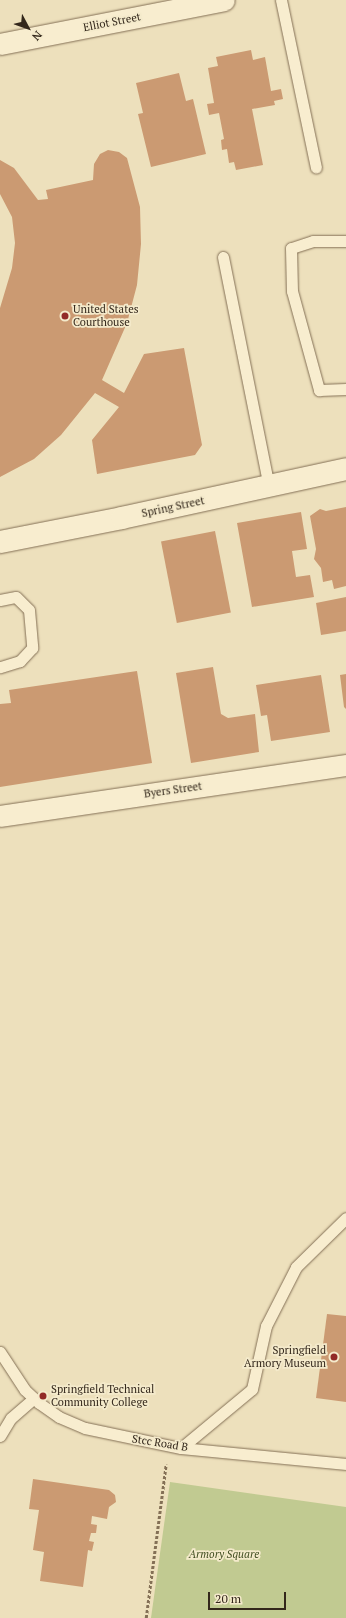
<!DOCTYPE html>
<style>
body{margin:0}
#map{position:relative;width:346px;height:1618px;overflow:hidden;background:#ede0bc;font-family:"PT Serif",serif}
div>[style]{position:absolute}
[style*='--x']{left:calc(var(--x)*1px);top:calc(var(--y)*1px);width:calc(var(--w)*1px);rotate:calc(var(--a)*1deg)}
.green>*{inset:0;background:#c1ca91}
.building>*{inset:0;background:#cb9a72;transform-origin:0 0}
.path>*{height:2.5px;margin-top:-1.25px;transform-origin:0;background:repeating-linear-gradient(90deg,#847056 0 3px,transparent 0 5px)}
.roads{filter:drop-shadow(0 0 1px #847056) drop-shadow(0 0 1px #847056)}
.service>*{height:11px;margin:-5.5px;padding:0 5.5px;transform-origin:5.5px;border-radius:5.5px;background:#f8edcf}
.minor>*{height:21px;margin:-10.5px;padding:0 10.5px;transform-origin:10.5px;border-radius:10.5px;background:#f8edcf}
.secondary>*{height:22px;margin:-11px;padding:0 11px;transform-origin:11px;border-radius:11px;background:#f8edcf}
.dots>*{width:11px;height:11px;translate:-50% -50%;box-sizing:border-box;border:2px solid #f4eacb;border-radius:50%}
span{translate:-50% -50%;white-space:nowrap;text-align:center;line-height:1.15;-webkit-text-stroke:3.5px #f4eacb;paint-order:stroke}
.street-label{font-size:11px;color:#33271b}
.poi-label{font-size:11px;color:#33271b}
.left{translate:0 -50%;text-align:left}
.right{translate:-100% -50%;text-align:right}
.park-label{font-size:11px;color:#424f22;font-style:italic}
.north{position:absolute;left:8px;top:8px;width:40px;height:40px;-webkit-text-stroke:3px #f4eacb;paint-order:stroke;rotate:131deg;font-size:11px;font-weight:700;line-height:16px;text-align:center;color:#33271b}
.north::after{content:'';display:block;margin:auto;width:14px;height:18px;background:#33271b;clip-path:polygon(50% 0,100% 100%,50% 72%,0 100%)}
.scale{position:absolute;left:208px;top:1592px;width:78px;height:18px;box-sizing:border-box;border:2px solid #33271b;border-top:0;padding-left:5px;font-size:12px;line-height:14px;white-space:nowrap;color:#33271b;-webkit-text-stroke:3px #f4eacb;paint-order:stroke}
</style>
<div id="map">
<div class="green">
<div style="clip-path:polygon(170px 1482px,346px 1507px,346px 1618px,151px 1618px)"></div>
</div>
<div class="building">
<div style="clip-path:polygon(251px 50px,253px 60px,265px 57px,271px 91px,281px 89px,283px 99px,274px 101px,275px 105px,252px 109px,263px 165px,236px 170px,234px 162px,229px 163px,227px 149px,222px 150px,221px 140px,224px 139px,219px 113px,209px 115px,207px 104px,214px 103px,208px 68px,218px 66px,216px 57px)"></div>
<div style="clip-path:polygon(179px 73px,186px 101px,193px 99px,206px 154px,151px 167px,138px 114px,143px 113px,136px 83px)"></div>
<div style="clip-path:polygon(108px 150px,119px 152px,127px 158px,140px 207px,141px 244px,137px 285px,127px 323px,102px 380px,124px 393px,144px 354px,184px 348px,202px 445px,195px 455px,97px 474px,92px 440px,119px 407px,95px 393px,61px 435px,34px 459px,0 477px,0 308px,12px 268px,15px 243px,12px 217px,0 194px,0 160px,14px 168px,38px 200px,48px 199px,46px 190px,93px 180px,94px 164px,100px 154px)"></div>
<div style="clip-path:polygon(346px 507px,346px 586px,334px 589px,332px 580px,323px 582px,321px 568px,314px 559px,316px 549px,310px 516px,320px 509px,326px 511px)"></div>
<div style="clip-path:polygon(301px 512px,307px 549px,292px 551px,296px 577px,310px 575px,314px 597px,252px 607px,237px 523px)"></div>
<div style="left:215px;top:531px;width:83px;height:55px;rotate:79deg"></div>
<div style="clip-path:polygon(346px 597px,346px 631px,321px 635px,316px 603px)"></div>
<div style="clip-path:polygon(213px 667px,221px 714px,228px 718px,255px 714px,259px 752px,191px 763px,176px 673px)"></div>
<div style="clip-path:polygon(137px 671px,152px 763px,0 787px,0 704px,11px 703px,9px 690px)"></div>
<div style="clip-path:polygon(346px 674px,346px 709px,344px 707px,340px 675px)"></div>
<div style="clip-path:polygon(321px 675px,330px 732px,271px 741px,267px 715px,261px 716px,256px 685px)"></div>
<div style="clip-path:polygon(327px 1314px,346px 1316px,346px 1402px,316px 1398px)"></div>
<div style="clip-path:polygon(33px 1479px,109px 1490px,115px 1495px,116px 1502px,109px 1507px,107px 1519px,92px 1516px,91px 1524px,97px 1525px,96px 1533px,91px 1533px,89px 1541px,94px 1542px,92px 1551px,88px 1550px,83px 1587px,40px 1581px,44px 1552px,33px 1550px,39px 1510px,29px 1509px)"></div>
</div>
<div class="path">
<div style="--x:146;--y:1618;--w:155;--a:-82.6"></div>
</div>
<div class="roads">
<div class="service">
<div style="--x:281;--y:0;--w:171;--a:78.2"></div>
<div style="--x:346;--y:241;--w:33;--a:180"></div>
<div style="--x:313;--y:241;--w:23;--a:162"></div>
<div style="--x:291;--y:248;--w:43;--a:88.7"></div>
<div style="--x:292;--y:291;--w:103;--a:74.7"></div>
<div style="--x:319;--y:390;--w:27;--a:-2"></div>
<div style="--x:223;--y:257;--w:235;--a:78.7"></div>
<div style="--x:0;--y:600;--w:16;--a:-11"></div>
<div style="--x:16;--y:597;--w:18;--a:45"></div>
<div style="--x:29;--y:610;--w:38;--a:85"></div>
<div style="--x:32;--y:648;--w:18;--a:133"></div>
<div style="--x:20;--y:661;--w:21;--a:163"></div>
<div style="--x:0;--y:1352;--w:45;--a:56.7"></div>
<div style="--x:25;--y:1390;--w:19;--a:43"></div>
<div style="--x:39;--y:1403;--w:24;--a:35"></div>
<div style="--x:59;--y:1417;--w:28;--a:23"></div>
<div style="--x:85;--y:1428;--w:98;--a:11.8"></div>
<div style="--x:181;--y:1448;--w:166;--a:5.5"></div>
<div style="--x:0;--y:1436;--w:21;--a:-59"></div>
<div style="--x:11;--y:1418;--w:30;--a:-41"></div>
<div style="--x:181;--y:1448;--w:92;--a:-39.7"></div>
<div style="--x:252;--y:1389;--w:65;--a:-77.5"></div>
<div style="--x:266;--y:1326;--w:66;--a:-63"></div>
<div style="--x:296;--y:1267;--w:70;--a:-44.4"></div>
</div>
<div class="minor">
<div style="--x:0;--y:44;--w:228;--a:-11.1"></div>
<div style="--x:0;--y:816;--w:350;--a:-8.4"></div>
</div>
<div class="secondary">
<div style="--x:0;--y:542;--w:124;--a:-11.1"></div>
<div style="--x:122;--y:518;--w:229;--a:-12.3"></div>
</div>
</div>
<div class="dots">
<div style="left:65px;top:316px;background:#922a27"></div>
<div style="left:334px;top:1357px;background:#922a27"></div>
<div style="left:43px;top:1396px;background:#922a27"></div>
</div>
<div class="street-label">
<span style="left:112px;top:22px;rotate:-11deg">Elliot Street</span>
<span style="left:173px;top:507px;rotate:-12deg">Spring Street</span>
<span style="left:173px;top:790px;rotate:-8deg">Byers Street</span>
<span style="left:160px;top:1443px;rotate:9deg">Stcc Road B</span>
</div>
<div class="poi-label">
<span class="left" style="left:73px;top:316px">United States<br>Courthouse</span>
<span class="right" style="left:326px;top:1357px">Springfield<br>Armory Museum</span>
<span class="left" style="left:51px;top:1396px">Springfield Technical<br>Community College</span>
</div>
<div class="park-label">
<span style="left:224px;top:1554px">Armory Square</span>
</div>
<div class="north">N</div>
<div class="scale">20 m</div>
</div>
